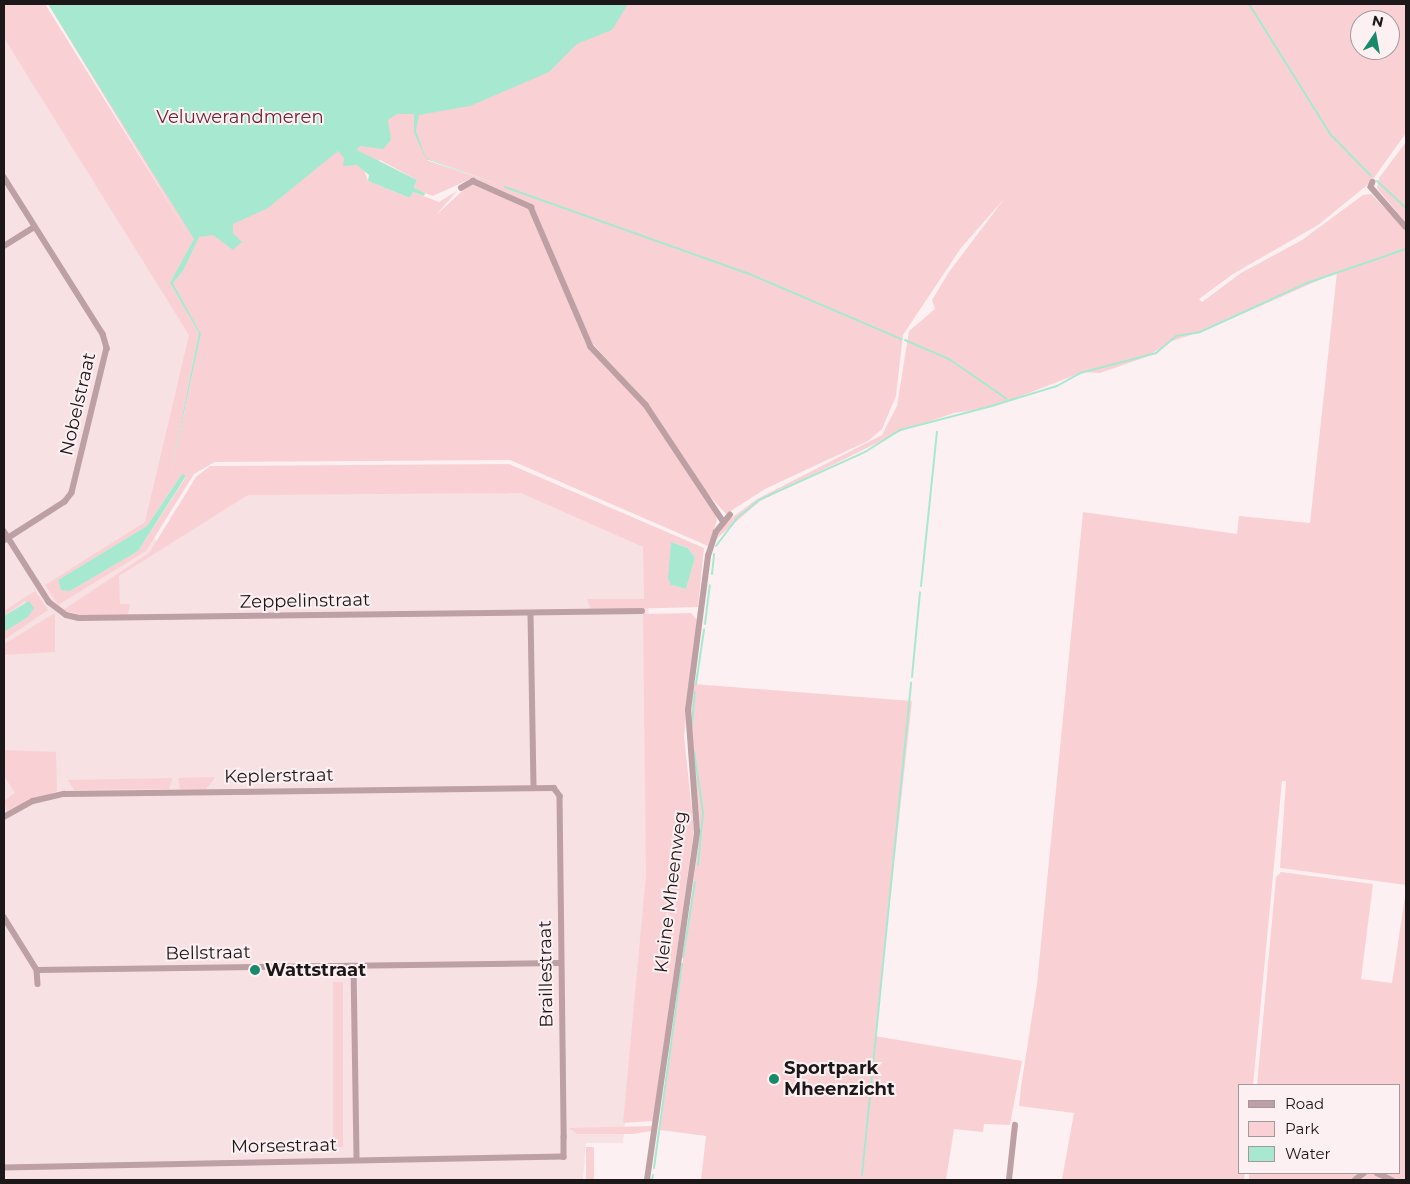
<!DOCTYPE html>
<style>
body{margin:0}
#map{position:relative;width:1410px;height:1184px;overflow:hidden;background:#fdf0f2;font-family:Montserrat,sans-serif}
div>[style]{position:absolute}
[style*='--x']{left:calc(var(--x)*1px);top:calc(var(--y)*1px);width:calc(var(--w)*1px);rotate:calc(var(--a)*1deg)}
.built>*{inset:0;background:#f7e1e3}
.green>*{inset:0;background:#f9d1d5;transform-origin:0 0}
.water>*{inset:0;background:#a7e9d0}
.pier>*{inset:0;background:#fdf0f2}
.stream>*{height:2px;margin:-1px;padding:0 1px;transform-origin:1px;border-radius:1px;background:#a7e9d0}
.street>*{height:5.5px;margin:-2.75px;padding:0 2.75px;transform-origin:2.75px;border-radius:2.75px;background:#bca0a3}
.dots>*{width:14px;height:14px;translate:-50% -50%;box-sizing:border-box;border:2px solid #fdf0f2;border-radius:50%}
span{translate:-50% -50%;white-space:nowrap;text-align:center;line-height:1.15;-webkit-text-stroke:4px #fdf0f2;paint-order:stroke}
.park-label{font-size:18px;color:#6d2433}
.street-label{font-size:18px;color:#1c1718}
.poi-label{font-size:18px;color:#1c1718;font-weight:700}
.left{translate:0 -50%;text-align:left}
.frame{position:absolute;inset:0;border:5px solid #1c1718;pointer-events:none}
.legend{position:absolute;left:1238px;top:1084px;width:162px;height:90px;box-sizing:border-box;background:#fdf0f2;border:1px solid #a3999b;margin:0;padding:6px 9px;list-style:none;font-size:15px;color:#1c1718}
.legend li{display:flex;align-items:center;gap:10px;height:25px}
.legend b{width:25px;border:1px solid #a3999b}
.north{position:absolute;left:1350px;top:10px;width:50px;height:50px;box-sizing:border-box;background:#fdf0f2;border:1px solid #a3999b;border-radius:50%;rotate:12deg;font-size:14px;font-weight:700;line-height:20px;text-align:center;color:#1c1718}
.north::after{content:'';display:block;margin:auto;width:18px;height:22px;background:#168a6b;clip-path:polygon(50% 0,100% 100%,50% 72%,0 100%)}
</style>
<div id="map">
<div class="built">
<div style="clip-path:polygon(4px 11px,204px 331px,151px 530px,158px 544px,246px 493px,524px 492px,648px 544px,651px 874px,623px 1143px,586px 1143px,583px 1180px,4px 1180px)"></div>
</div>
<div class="green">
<div style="clip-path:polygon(evenodd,4px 4px,1406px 4px,1406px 133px,1371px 182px,1318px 225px,1233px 274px,1199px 299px,1202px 302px,1241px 273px,1302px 240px,1363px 195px,1371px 194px,1406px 230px,1406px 885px,1280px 868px,1286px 781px,1282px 781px,1253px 1085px,1239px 1085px,1239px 1173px,1245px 1173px,1244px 1180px,1057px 1180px,1062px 1179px,1074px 1113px,1019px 1106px,1021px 1087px,1037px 984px,1083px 512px,1237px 534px,1239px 516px,1310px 523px,1337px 272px,1206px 330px,1172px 341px,1146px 357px,1100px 373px,1083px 372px,993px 407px,954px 413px,901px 431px,760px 501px,715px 540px,725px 523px,757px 499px,882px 435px,897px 406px,909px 331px,935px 309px,932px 300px,949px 272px,1004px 199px,961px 248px,903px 335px,896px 396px,882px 429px,868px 441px,765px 489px,726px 514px,706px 492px,646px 402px,590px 341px,531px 204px,470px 179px,433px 196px,414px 189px,417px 180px,380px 160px,364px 170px,368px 181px,410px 198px,413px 192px,439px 202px,457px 191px,436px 215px,472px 182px,530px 209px,585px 342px,645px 406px,714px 511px,717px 520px,708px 546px,510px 460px,215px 462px,194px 474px,146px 551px,58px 605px,45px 585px,145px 522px,189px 335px,4px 38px,4px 4px,1360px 20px,1390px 20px,1390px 50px,1360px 50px,1360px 20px,4px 4px,427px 160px,429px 159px,500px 185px,432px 162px,427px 160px,4px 4px,193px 245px,183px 271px,173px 283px,201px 334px,169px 482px,199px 333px,170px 283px,193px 245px,4px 4px,182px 474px,186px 477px,138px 551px,70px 591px,61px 590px,58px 580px,147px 526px,182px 474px)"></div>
<div style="clip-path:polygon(1406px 142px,1406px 223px,1377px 188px,1379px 178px)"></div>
<div style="clip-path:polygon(evenodd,509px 464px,704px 548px,698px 607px,591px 610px,587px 599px,644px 599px,643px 547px,521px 493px,248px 495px,119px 576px,120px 604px,130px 604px,128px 615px,80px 615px,63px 610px,149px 553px,196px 477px,210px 466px,509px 464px,671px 542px,688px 548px,695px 558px,686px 589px,671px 585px,671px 542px)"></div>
<div style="clip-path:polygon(35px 591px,48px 610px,4px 640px,4px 632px,28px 617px,25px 601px,4px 616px,4px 611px)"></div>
<div style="clip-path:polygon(55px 613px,55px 652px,4px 655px,4px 644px)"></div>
<div style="clip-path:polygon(691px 613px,697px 620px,684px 736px,694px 830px,653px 1121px,623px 1123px,646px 875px,643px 614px)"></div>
<div style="clip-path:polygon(693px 684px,912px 701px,875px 1036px,1022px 1061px,1010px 1125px,984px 1124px,983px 1132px,954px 1129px,946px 1180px,701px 1180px,706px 1136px,660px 1130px,700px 832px,689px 733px)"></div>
<div style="clip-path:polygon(4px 750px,56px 752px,57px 791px,7px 811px,4px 801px,15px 793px,4px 776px)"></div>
<div style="clip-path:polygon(178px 778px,214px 777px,214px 779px,206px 789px,180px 789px)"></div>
<div style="clip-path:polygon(68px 780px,172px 778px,172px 780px,169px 789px,74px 790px)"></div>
<div style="clip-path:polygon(1281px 872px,1373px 884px,1361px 979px,1392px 983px,1406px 890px,1406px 1180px,1394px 1180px,1383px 1173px,1399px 1173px,1399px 1085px,1257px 1085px,1276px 877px)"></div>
<div style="left:333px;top:982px;width:10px;height:165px"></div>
<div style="clip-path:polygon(652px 1126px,651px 1131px,633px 1134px,577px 1134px,569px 1128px)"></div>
<div style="left:586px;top:1147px;width:8px;height:33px"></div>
<div style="left:1249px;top:1173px;width:111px;height:7px"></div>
<div style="clip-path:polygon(1368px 1173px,1375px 1174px,1390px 1180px,1357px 1180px)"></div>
</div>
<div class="water">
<div style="clip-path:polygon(48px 4px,628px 4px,612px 30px,577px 44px,549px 72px,470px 106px,419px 115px,416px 131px,426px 158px,499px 185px,426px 159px,414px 133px,414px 114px,397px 114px,388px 120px,391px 140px,383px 149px,360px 146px,357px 150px,417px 180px,414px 188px,425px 193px,424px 196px,413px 192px,410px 198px,368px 181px,369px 175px,357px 165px,343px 166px,344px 158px,338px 151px,268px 208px,233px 224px,233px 233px,242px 242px,233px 250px,213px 235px,199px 237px,183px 271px,173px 283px,201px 334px,169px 482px,199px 333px,170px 283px,194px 239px)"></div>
<div style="clip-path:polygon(182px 474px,186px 476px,138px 551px,70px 591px,61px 590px,58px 580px,147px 526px)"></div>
<div style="clip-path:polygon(671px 542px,688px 548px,695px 558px,686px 589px,671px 585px,668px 578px)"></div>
<div style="clip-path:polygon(29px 601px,34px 608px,28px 617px,4px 632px,4px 616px)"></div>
</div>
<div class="pier">
<div style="clip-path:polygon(45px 4px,48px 4px,193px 242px,172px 208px)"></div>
</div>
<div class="stream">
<div style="--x:1249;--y:4;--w:155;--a:58"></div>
<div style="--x:1331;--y:135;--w:57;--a:45.7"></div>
<div style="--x:1377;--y:181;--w:40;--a:43"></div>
<div style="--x:505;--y:187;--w:257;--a:19.6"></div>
<div style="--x:747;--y:273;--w:168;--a:23.2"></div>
<div style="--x:905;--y:340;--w:48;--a:23.4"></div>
<div style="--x:949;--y:359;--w:70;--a:34.6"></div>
<div style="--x:716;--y:546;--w:35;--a:-53"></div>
<div style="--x:737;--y:518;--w:28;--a:-39"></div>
<div style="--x:759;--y:500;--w:116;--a:-24.4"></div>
<div style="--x:865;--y:452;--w:41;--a:-32.2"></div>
<div style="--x:900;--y:430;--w:91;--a:-14.6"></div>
<div style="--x:988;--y:407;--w:72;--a:-16.9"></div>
<div style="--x:1057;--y:386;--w:26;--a:-29"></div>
<div style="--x:1080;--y:373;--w:79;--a:-14.7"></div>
<div style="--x:1156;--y:353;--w:26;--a:-40"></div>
<div style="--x:1176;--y:336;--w:24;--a:-9"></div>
<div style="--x:1200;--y:332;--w:118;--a:-24.6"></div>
<div style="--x:1307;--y:283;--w:105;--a:-19"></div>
<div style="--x:712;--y:574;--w:20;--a:-84"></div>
<div style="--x:921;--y:586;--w:155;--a:-84.1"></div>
<div style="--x:705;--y:624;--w:39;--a:-83"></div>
<div style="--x:912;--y:677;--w:85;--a:-84.6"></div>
<div style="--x:696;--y:684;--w:55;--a:-81.6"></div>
<div style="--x:692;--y:725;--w:33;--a:-85"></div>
<div style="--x:694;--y:751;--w:63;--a:81.7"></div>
<div style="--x:703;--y:813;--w:52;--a:95.5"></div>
<div style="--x:683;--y:957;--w:76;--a:-80.9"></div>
<div style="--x:654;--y:1168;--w:206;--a:-82.2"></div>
<div style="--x:862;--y:1175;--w:495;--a:-84.3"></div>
<div style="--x:652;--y:1180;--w:5;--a:-79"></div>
</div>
<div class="street">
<div style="--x:4;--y:177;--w:186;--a:57.8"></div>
<div style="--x:103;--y:334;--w:15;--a:74"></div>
<div style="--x:107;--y:348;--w:149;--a:103.6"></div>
<div style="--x:72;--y:493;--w:11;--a:128"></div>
<div style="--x:65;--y:502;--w:72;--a:147.4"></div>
<div style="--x:1373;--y:182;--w:5;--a:112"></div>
<div style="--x:1371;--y:187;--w:53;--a:48.8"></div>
<div style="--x:461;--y:188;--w:14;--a:-30"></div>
<div style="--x:473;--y:181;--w:64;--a:24.1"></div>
<div style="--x:531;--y:207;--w:152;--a:66.8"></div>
<div style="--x:591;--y:347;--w:80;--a:46.5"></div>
<div style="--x:646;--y:405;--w:139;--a:56.4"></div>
<div style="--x:4;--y:246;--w:36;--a:-32"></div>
<div style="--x:4;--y:531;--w:84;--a:57.6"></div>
<div style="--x:49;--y:602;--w:21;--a:37"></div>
<div style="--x:66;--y:615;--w:13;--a:13"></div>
<div style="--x:79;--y:618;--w:563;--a:-0.71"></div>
<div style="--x:531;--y:614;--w:174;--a:89"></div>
<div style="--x:4;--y:817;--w:33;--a:-29"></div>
<div style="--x:33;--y:801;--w:32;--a:-13"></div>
<div style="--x:64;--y:794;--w:490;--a:-0.7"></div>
<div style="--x:554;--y:788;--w:10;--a:53"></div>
<div style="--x:560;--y:796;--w:341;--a:89.3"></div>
<div style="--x:564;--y:1137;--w:20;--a:90"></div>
<div style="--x:564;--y:1157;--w:560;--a:178.87"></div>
<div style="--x:4;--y:917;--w:62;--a:58.1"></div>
<div style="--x:37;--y:970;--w:14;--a:86"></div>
<div style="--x:354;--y:966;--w:194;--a:89.1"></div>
<div style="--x:37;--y:970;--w:523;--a:-0.77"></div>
<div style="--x:1377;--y:1173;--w:17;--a:25"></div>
<div style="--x:647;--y:1180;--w:352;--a:-81.8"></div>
<div style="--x:697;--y:832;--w:122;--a:-94.2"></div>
<div style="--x:688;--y:710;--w:155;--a:-82.6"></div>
<div style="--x:708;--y:556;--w:25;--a:-72"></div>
<div style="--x:716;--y:532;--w:22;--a:-51"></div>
<div style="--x:1009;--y:1180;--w:55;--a:-83.8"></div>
<div style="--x:1355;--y:1180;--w:11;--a:-38"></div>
</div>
<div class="dots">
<div style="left:255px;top:970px;background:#168a6b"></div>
<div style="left:774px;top:1079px;background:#168a6b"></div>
</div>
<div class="park-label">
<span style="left:240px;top:117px">Veluwerandmeren</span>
</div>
<div class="street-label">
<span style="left:78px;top:404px;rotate:-77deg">Nobelstraat</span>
<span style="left:305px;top:601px;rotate:-1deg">Zeppelinstraat</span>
<span style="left:279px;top:776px;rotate:-1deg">Keplerstraat</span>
<span style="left:671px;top:892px;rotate:-83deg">Kleine Mheenweg</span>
<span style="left:208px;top:953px;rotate:-1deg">Bellstraat</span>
<span style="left:546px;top:974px;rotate:-91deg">Braillestraat</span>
<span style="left:284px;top:1146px;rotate:-1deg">Morsestraat</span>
</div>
<div class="poi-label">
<span class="left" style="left:265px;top:970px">Wattstraat</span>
<span class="left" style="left:784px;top:1079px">Sportpark<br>Mheenzicht</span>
</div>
<div class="frame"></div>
<ul class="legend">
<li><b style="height:6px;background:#bca0a3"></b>Road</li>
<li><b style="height:14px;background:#f9d1d5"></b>Park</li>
<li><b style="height:14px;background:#a7e9d0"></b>Water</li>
</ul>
<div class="north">N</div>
</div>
